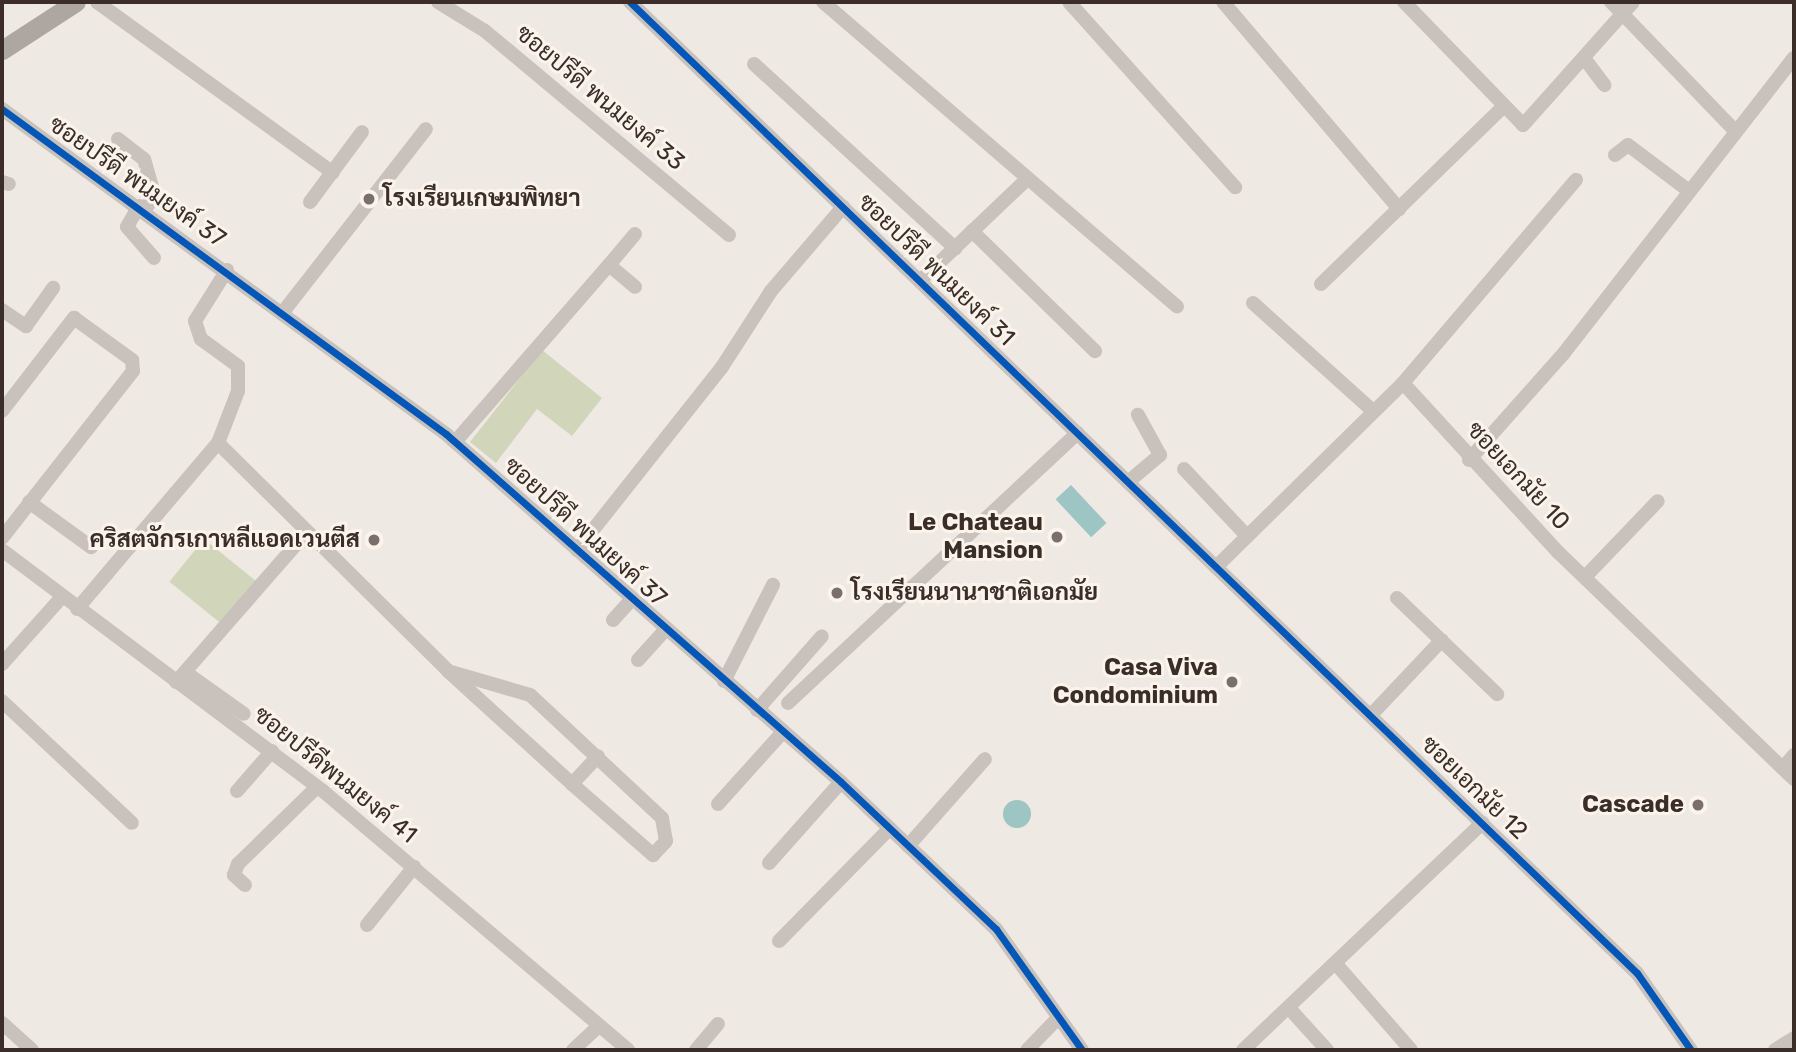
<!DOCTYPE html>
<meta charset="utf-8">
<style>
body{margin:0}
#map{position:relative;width:1796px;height:1052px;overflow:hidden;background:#efe9e3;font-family:Rubik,Sarabun,sans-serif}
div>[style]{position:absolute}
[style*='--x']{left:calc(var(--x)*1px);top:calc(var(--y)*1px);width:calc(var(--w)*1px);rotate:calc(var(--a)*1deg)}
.green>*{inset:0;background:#d1d6bb;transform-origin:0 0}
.water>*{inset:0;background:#9cc5c4;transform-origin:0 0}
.round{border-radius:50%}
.minor>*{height:14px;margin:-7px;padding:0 7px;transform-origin:7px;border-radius:7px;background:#c9c1bb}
.major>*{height:19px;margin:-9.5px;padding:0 9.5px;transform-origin:9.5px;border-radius:9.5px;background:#aea6a0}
.cycleway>*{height:7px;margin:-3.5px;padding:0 3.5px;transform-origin:3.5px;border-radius:3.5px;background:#0057b8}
.dots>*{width:19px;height:19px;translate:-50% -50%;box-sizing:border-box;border:4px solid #fcf4eb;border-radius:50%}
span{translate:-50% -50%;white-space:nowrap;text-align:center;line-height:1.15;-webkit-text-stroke:6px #fcf4eb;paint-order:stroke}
.street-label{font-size:24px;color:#3b2e29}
.poi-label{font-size:24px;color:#3b2e29;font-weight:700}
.left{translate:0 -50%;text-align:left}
.right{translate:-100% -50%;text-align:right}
.frame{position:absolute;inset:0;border:4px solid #3b2e29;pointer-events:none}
</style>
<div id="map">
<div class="green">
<div style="clip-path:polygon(542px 350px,602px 398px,572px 436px,537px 409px,496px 463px,470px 442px)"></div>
<div style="left:204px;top:539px;width:72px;height:55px;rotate:39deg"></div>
</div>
<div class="water">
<div style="left:1071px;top:485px;width:52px;height:21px;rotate:47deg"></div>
<div class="round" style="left:1003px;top:800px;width:28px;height:28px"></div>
</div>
<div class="minor">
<div style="--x:97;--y:2;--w:291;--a:35.9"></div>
<div style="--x:438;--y:2;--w:55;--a:31.7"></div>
<div style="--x:485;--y:31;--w:318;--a:39.9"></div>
<div style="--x:630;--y:2;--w:1399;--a:43.96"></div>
<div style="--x:1637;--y:973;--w:94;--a:55"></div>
<div style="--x:823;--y:2;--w:467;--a:40.7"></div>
<div style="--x:1069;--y:2;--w:249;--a:48.1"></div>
<div style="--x:1223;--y:2;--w:272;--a:49.6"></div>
<div style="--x:1404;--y:2;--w:171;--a:45.9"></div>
<div style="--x:1523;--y:125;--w:165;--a:-48.2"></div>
<div style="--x:1611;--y:2;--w:178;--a:46.1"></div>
<div style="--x:1584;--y:58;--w:34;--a:53"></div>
<div style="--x:754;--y:64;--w:273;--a:42.5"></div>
<div style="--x:2;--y:109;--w:550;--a:36.2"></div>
<div style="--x:446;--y:434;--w:526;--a:41.38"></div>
<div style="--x:841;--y:782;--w:214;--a:43.5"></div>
<div style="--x:996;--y:929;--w:148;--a:54.6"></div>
<div style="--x:118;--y:139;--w:33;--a:38"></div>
<div style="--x:144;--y:159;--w:36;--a:74"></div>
<div style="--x:154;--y:194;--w:18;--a:119"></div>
<div style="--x:1615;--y:155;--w:16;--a:-38"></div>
<div style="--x:1628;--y:145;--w:75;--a:36.9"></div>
<div style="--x:2;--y:182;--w:7;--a:16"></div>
<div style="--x:310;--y:202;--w:87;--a:-53.4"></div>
<div style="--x:139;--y:206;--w:24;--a:120"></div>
<div style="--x:127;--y:227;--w:41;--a:48.9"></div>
<div style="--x:972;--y:231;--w:172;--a:44.3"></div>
<div style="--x:635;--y:234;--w:40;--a:130"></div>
<div style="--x:609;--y:265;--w:34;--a:40"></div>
<div style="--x:227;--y:270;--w:60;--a:122.1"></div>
<div style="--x:195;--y:321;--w:19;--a:72"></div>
<div style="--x:201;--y:339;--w:46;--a:36.1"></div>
<div style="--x:238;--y:366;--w:25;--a:90"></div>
<div style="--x:238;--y:391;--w:56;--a:111"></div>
<div style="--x:218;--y:443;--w:324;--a:44.7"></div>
<div style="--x:448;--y:671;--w:168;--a:42.3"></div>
<div style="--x:572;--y:784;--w:108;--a:41.2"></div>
<div style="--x:653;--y:855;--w:19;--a:-47"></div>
<div style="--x:666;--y:841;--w:23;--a:-100"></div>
<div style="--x:662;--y:818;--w:180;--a:-137"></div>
<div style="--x:530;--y:695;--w:85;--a:-163.7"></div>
<div style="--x:920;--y:281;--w:146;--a:-43.6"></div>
<div style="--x:1321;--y:284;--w:252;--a:-44.2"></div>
<div style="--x:1253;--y:303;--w:160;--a:42"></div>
<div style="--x:2;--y:310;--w:29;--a:34"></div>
<div style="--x:26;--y:326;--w:47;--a:-54.6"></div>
<div style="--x:283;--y:312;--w:232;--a:-52"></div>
<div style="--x:1403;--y:383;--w:267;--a:-49.6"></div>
<div style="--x:2;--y:411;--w:118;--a:-52.3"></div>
<div style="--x:74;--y:318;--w:72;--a:35.9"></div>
<div style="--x:132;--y:360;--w:11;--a:85"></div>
<div style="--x:133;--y:371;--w:212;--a:128.1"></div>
<div style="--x:455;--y:442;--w:235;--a:-49"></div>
<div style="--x:1469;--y:460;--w:143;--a:-48.4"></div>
<div style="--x:1564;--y:353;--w:374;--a:-52.1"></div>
<div style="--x:1184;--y:469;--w:92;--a:46.8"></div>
<div style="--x:1128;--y:482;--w:42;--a:-40.2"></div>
<div style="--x:1160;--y:455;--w:46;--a:-118.8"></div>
<div style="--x:29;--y:502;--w:77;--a:36"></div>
<div style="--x:2;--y:550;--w:401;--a:36.9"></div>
<div style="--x:323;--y:791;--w:400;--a:40.3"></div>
<div style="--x:577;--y:550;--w:233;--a:-51.6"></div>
<div style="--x:722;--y:367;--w:90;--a:-57.2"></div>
<div style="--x:771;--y:291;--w:111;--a:-49.4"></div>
<div style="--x:1216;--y:567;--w:262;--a:-44.5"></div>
<div style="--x:1403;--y:383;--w:231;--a:47.5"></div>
<div style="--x:1559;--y:553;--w:326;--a:43.9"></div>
<div style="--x:1585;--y:577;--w:105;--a:-46.2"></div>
<div style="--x:1397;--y:598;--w:139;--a:43.8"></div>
<div style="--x:77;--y:609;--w:218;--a:-49.7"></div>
<div style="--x:613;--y:620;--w:28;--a:-48"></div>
<div style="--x:638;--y:660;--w:42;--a:-47.9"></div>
<div style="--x:2;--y:664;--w:89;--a:-48.2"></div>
<div style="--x:185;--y:672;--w:72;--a:35.4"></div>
<div style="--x:724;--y:681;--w:108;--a:-63"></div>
<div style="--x:176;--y:682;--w:199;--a:-48.9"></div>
<div style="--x:2;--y:701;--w:178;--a:43.2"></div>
<div style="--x:788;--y:703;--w:396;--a:-43"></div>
<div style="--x:757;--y:710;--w:98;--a:-48.7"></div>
<div style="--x:1371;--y:715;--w:103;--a:-46.6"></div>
<div style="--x:1783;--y:768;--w:17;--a:-50"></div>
<div style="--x:572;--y:784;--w:38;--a:-47"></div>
<div style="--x:237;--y:791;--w:53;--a:-48.8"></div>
<div style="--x:718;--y:804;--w:96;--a:-48"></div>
<div style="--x:908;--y:846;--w:116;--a:-48.5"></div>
<div style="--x:769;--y:863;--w:108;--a:-48.4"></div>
<div style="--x:245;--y:885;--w:15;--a:-138"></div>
<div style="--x:234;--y:875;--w:12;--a:-70"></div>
<div style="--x:238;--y:864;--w:110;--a:-44.3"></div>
<div style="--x:367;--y:925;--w:75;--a:-51"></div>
<div style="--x:779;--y:941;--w:158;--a:-45.5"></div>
<div style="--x:1336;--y:964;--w:114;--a:48.9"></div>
<div style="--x:1289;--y:1008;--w:57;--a:47.9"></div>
<div style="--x:2;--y:1023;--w:40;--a:42"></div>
<div style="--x:573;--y:1050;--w:35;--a:-43"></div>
<div style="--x:696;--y:1050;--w:34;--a:-50"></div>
<div style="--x:1027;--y:1050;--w:45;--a:-45.9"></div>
<div style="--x:1243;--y:1050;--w:330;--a:-43.5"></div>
<div style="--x:1775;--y:1050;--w:22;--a:-32"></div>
</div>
<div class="major">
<div style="--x:2;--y:50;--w:88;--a:-33"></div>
</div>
<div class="cycleway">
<div style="--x:630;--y:2;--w:1399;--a:43.96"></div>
<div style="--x:1637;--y:973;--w:94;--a:55"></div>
<div style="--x:2;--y:109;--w:550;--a:36.2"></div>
<div style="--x:446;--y:434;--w:526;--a:41.38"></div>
<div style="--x:841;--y:782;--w:214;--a:43.5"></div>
<div style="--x:996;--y:929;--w:148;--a:54.6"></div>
</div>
<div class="dots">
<div style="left:369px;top:199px;background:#7a6f6a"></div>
<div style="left:1057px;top:537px;background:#7a6f6a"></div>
<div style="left:374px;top:540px;background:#7a6f6a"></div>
<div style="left:837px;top:593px;background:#7a6f6a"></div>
<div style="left:1232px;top:682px;background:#7a6f6a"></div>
<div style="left:1698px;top:805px;background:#7a6f6a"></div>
</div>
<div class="street-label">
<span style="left:600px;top:98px;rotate:40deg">ซอยปรีดี พนมยงค์ 33</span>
<span style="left:137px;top:182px;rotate:35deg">ซอยปรีดี พนมยงค์ 37</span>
<span style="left:936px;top:270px;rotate:44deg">ซอยปรีดี พนมยงค์ 31</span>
<span style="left:1518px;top:476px;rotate:47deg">ซอยเอกมัย 10</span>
<span style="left:585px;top:532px;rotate:42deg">ซอยปรีดี พนมยงค์ 37</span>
<span style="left:335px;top:775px;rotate:39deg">ซอยปรีดีพนมยงค์ 41</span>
<span style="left:1474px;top:788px;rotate:44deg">ซอยเอกมัย 12</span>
</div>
<div class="poi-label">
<span class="left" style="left:383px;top:199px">โรงเรียนเกษมพิทยา</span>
<span class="right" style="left:1043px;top:537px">Le Chateau<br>Mansion</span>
<span class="right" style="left:360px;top:540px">คริสตจักรเกาหลีแอดเวนตีส</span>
<span class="left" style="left:851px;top:593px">โรงเรียนนานาชาติเอกมัย</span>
<span class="right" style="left:1218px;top:682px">Casa Viva<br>Condominium</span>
<span class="right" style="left:1684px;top:805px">Cascade</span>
</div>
<div class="frame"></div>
</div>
